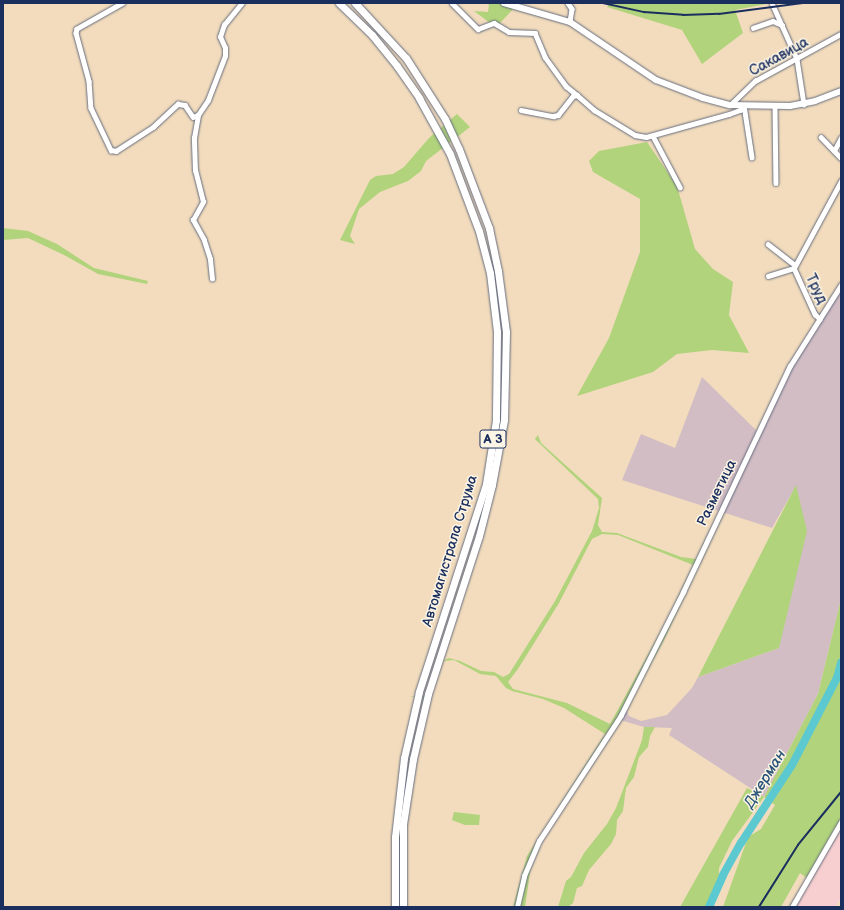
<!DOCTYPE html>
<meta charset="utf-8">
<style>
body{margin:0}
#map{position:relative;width:844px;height:910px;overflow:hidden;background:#f2dcbd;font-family:"Balsamiq Sans",sans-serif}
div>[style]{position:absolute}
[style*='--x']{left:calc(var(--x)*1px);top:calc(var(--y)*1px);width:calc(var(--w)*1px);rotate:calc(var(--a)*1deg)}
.built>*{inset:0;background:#f7cfd0}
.industrial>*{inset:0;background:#d2bdc5}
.green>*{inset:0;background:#b1d37c}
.river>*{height:8px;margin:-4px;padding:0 4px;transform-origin:4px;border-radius:4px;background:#5bc9cf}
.roads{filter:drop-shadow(0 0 1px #666c7f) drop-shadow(0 0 1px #666c7f)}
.minor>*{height:4.5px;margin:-2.25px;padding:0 2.25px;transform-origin:2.25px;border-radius:2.25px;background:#fff}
.major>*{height:6px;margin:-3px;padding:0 3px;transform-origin:3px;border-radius:3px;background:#fff}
.highway>*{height:7px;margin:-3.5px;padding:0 3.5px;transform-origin:3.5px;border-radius:3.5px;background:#fff}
.rail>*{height:1.5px;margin:-0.75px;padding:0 0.75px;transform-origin:0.75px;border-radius:0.75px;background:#1b2f5e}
span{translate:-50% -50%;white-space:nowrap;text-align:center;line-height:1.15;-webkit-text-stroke:3px #fcf5e5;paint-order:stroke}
.shield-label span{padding:1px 3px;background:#fcf5e5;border:1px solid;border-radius:3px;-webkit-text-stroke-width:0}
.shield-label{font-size:13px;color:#1b2f5e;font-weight:700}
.street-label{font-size:14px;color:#1b2f5e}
.water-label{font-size:15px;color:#2b567a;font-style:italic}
.frame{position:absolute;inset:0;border:4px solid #1b2f5e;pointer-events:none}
</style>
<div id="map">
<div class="built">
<div style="clip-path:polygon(841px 822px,841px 899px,835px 907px,792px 907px)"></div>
</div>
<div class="industrial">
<div style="clip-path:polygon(841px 285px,841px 599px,818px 694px,764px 797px,669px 735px,672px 728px,644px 727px,620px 720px,626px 709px,629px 716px,641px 721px,667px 715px,692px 688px,698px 677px,779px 648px,796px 486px,772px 528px,622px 480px,641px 434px,675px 448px,702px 377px,758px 432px,790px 366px)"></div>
</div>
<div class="green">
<div style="clip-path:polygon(449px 3px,477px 28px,490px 23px,474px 11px,488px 12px,489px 5px,486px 3px,519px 3px,498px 25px,494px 24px,481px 32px)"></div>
<div style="clip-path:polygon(610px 3px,772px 3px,735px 10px,743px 33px,702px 64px,682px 30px,607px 7px)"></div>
<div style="clip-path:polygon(457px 114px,470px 127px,426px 161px,421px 171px,408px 181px,380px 192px,359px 209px,350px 236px,355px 244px,340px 240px,370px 180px,376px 176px,393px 174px,404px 167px,429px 138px)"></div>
<div style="clip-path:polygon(647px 142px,677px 186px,695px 249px,713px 269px,733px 282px,729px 315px,749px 353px,712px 350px,677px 354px,653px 372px,577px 396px,609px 338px,640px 252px,640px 199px,593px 172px,589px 161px,599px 151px)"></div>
<div style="clip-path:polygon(3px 228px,28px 231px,57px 244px,94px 268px,148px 281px,147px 284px,98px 274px,64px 255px,28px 238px,3px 240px)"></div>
<div style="clip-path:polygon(evenodd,538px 435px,541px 443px,602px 498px,598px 525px,602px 532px,617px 533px,681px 557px,696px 559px,719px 511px,724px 513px,663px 642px,620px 720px,545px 834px,531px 866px,525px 907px,513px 907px,527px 856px,605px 734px,564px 708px,543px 699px,512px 691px,506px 688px,496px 676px,480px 674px,454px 660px,444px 661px,440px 664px,425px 698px,409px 696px,424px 696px,438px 663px,449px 658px,460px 661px,481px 671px,494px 672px,503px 677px,509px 674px,555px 601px,592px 531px,599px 508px,598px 499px,538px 442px,535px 439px,538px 435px,602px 534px,618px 535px,693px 565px,667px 620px,610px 724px,567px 703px,513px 689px,508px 682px,518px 669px,559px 603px,592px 539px,602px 534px)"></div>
<div style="clip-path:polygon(796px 485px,807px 531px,779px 648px,698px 677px)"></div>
<div style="clip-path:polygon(841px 599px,841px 822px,808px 879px,800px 873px,781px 907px,723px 907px,748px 837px,761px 829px,775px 805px,764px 797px,732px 841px,719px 868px,719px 891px,712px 907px,680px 907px,747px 788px,764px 797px,818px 694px)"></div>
<div style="clip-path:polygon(644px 727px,655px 727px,650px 736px,648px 747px,639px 757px,634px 777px,626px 788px,623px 811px,617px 820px,616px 834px,611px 844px,589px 870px,582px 886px,577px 888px,573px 903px,568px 907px,558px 907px,566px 881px,571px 877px,584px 853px,607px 824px,616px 808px,642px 740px)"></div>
<div style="clip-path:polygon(454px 812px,480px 815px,479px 825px,465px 825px,452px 820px)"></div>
</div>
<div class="river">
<div style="--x:709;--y:907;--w:35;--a:-66"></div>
<div style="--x:723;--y:875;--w:37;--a:-61"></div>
<div style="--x:741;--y:843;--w:93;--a:-56.8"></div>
<div style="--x:792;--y:765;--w:98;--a:-62.7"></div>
<div style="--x:837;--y:678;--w:16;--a:-75"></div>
</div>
<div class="roads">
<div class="minor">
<div style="--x:123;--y:3;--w:53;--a:150.5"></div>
<div style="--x:77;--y:29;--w:4;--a:104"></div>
<div style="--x:76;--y:33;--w:50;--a:74.8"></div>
<div style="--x:89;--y:81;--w:27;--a:86"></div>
<div style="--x:91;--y:108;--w:47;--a:64.5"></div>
<div style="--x:111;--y:150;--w:5;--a:11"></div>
<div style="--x:116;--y:151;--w:44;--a:-33"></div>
<div style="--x:153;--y:127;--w:34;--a:-43"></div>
<div style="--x:178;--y:104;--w:7;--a:8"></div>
<div style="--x:185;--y:105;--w:14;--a:56"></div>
<div style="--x:193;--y:117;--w:5;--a:-22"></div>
<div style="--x:452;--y:3;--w:37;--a:45"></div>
<div style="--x:478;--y:29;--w:17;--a:-21"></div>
<div style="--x:494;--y:23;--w:17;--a:31"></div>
<div style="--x:509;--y:32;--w:26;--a:2"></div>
<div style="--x:535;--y:33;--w:26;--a:67"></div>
<div style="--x:545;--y:57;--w:36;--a:54"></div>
<div style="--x:566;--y:86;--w:14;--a:39"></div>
<div style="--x:568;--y:3;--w:7;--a:56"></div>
<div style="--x:572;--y:9;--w:13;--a:99"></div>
<div style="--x:772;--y:3;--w:61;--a:65.9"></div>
<div style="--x:797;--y:59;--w:46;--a:81.2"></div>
<div style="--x:753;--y:28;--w:21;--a:-19"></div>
<div style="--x:773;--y:21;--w:10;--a:24"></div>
<div style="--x:730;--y:105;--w:35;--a:-44"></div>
<div style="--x:755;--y:81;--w:98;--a:-28.7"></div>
<div style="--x:775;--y:106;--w:77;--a:89.3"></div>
<div style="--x:521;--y:110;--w:33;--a:11"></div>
<div style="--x:553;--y:116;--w:5;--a:-11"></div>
<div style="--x:558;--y:115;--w:24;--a:-52"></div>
<div style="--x:573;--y:96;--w:4;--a:-14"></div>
<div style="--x:577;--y:95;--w:23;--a:41"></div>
<div style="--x:594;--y:110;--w:48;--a:31.4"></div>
<div style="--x:635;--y:135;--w:11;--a:10"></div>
<div style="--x:646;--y:137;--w:86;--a:-15.5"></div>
<div style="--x:729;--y:114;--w:12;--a:-20"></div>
<div style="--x:740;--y:110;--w:6;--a:-51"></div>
<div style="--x:744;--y:105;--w:53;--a:81.3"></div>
<div style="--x:653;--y:136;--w:58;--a:62.1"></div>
<div style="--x:821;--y:137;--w:29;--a:46"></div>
<div style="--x:834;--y:151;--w:15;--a:-62"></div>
<div style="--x:768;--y:244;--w:33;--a:38"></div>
<div style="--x:794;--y:268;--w:51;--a:65.5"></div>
<div style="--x:815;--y:314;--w:7;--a:45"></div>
<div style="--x:768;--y:276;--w:27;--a:-17"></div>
<div style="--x:794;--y:268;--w:99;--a:-61.6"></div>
<div style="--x:212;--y:279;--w:20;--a:-96"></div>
<div style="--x:210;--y:259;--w:20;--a:-108"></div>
<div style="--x:204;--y:240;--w:23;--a:-119"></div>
<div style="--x:193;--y:220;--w:21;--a:-61"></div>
<div style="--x:203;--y:202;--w:32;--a:-104"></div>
<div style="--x:195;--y:171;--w:33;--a:-92"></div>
<div style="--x:194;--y:138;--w:23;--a:-80"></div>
<div style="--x:198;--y:115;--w:18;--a:-56"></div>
<div style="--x:208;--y:100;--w:47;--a:-68.9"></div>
<div style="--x:225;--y:56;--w:8;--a:-90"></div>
<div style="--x:225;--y:48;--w:12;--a:-114"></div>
<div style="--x:220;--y:37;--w:13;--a:-72"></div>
<div style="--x:224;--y:25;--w:28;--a:-51"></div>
<div style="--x:517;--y:907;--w:32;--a:-77"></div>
<div style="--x:524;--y:876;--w:38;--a:-67"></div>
<div style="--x:539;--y:841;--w:150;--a:-56.9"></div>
<div style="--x:621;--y:715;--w:138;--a:-63.2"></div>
<div style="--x:683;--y:592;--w:250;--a:-64.7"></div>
<div style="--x:790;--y:366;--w:96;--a:-57.8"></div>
<div style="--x:792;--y:907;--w:98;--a:-60"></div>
</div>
<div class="major">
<div style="--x:504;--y:3;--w:69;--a:16.1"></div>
<div style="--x:570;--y:22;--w:104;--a:34"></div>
<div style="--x:656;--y:80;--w:50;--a:21"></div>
<div style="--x:703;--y:98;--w:28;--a:15"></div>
<div style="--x:730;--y:105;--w:60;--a:1"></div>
<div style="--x:790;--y:106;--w:25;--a:-11"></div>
<div style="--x:815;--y:101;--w:28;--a:-21"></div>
</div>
<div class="highway">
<div style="--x:339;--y:3;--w:46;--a:44.1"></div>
<div style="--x:372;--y:35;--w:40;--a:51"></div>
<div style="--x:397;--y:66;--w:39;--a:55"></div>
<div style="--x:419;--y:98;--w:64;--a:61"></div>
<div style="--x:450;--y:154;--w:82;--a:69.4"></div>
<div style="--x:479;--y:231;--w:43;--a:75.3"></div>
<div style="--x:490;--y:273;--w:59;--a:83.2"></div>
<div style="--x:497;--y:332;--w:88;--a:90.7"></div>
<div style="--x:496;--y:420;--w:65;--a:98.9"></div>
<div style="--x:486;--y:484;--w:219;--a:107.9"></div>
<div style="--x:419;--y:692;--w:68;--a:102.8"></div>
<div style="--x:404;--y:758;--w:80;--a:96.5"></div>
<div style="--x:395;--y:837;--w:70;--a:90"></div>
<div style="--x:355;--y:3;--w:75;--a:47.2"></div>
<div style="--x:406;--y:58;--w:72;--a:57.4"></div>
<div style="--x:445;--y:119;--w:33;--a:65"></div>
<div style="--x:459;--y:149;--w:85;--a:69.2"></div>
<div style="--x:489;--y:228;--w:44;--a:78.2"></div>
<div style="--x:498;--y:271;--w:62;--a:82.5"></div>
<div style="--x:506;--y:332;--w:88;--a:91.3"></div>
<div style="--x:504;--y:420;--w:66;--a:100.5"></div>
<div style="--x:492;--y:485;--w:53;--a:104.3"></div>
<div style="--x:479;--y:536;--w:166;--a:107.9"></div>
<div style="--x:428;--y:694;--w:67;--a:103"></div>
<div style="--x:413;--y:759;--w:66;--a:98.7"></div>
<div style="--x:403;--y:824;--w:83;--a:90"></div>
</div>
</div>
<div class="rail">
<div style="--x:603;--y:3;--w:42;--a:12.4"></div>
<div style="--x:644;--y:12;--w:39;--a:4"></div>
<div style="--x:683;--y:15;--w:36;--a:-2"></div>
<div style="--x:719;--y:14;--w:86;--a:-7.4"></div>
<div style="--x:759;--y:907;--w:73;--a:-57.8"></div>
<div style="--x:798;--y:845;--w:68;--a:-50.9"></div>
</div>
<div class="shield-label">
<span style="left:493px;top:439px">A 3</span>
</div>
<div class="street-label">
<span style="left:779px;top:57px;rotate:-29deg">Сакавица</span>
<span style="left:816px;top:289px;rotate:64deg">Труд</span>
<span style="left:717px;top:493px;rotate:-64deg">Разметица</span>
<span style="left:450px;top:551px;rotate:-73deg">Автомагистрала Струма</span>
</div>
<div class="water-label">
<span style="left:765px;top:779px;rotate:-58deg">Джерман</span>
</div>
<div class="frame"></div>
</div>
